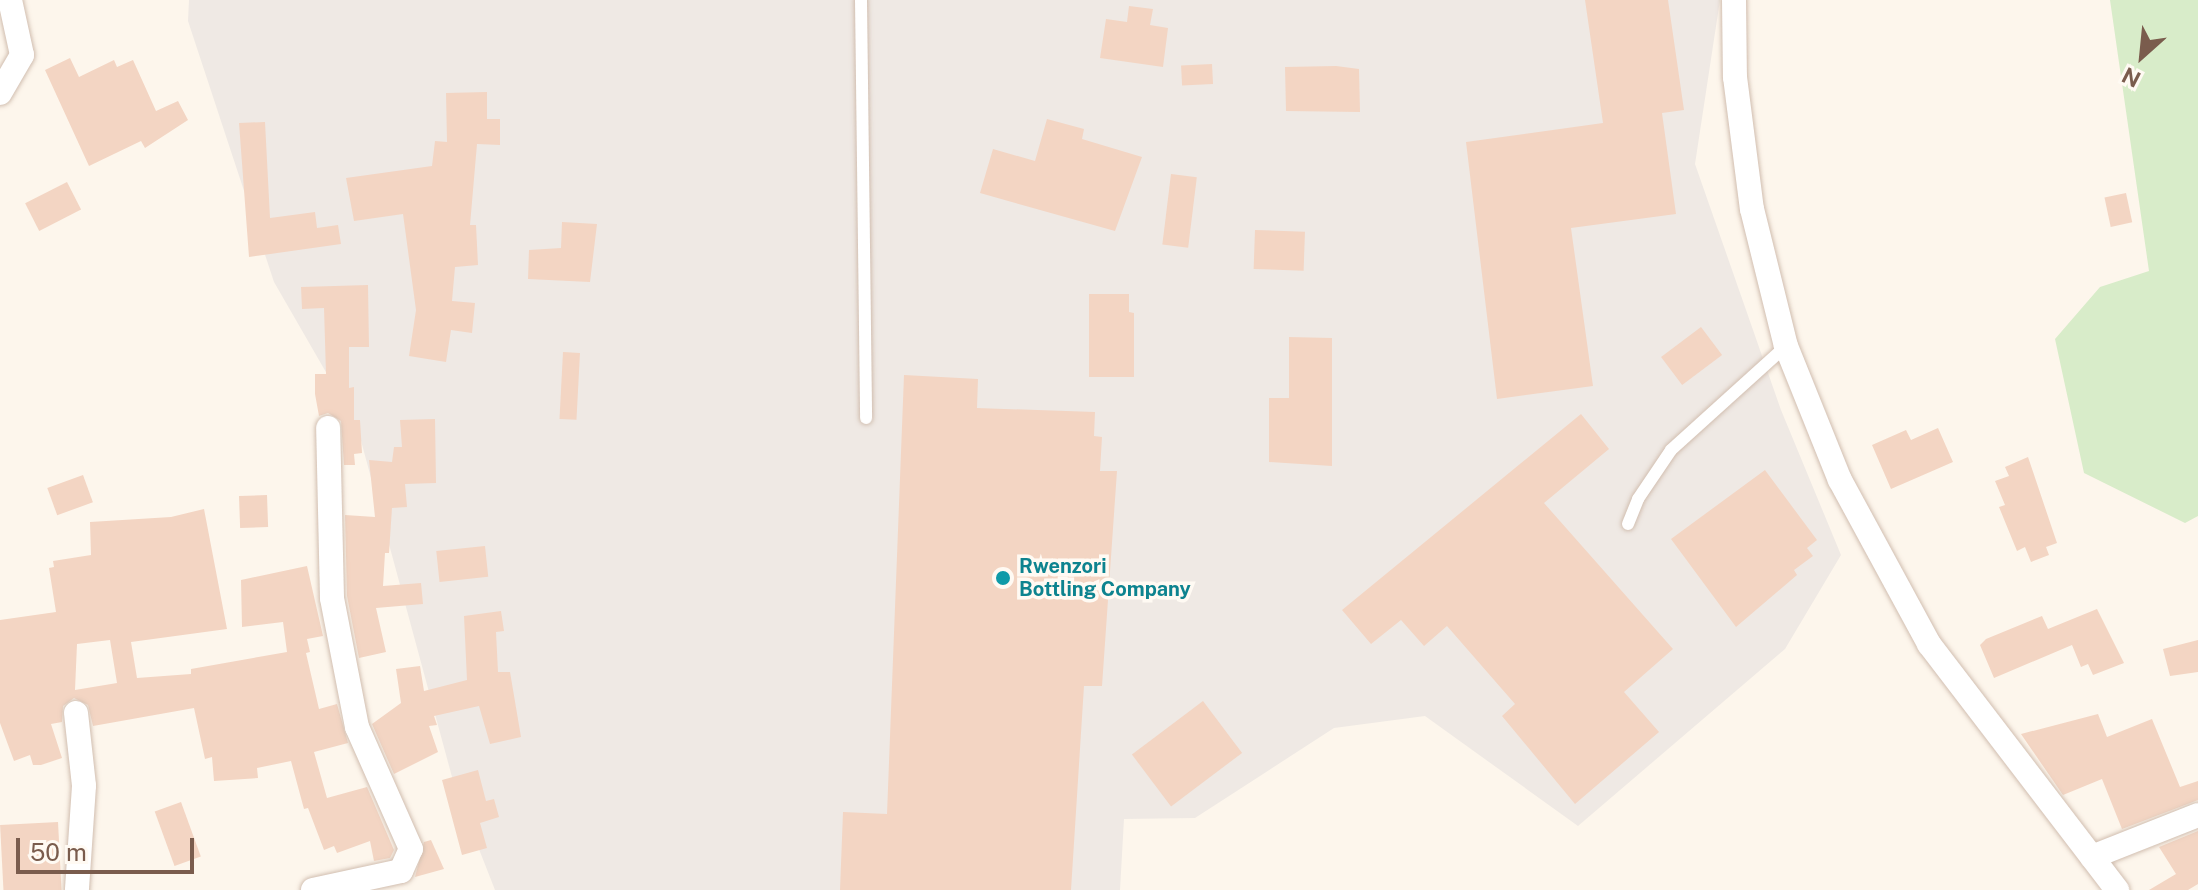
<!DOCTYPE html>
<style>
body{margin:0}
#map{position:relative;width:2198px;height:890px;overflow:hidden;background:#fdf6ec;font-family:"Public Sans",sans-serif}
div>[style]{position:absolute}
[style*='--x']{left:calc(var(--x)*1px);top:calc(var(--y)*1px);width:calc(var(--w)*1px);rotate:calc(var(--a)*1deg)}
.industrial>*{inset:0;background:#efe9e4}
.green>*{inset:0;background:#d8ecc9}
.building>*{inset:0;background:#f3d5c3;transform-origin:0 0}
.roads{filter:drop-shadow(0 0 2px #d1beb0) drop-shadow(0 0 2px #d1beb0)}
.lane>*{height:12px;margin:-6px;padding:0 6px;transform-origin:6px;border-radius:6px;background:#fff}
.street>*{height:24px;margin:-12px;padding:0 12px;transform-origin:12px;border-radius:12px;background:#fff}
.dots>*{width:22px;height:22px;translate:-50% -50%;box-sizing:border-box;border:4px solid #fffaf3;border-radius:50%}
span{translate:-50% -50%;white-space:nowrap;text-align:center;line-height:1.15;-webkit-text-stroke:7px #fffaf3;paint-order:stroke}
.culture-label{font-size:20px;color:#0d838f;font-weight:700}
.left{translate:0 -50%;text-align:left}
.north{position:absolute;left:2102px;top:16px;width:80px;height:80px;-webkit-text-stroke:6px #fffaf3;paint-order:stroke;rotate:207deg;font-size:22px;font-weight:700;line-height:32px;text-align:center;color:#7a5c4d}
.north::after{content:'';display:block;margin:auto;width:28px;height:36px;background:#7a5c4d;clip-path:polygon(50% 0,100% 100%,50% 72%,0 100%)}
.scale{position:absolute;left:16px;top:838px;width:178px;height:36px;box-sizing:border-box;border:4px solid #7a5c4d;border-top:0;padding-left:10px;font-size:24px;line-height:28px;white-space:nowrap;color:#7a5c4d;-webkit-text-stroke:6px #fffaf3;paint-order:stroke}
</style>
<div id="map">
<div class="industrial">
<div style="clip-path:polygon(189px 0,1720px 0,1695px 164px,1781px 410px,1841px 555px,1785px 649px,1578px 826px,1425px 716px,1334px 728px,1195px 818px,1124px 819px,1120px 890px,495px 890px,455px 788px,357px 426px,274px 282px,188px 21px)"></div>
</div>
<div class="green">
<div style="clip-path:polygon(2110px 0,2198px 0,2198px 516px,2185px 523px,2084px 473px,2055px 339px,2100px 287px,2149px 271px)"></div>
</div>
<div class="building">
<div style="clip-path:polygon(1585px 0,1668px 0,1684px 110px,1662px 113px,1676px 214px,1571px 228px,1593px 386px,1497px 399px,1466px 142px,1603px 123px)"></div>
<div style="clip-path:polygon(1129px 6px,1153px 9px,1150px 25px,1168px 28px,1163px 67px,1100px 58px,1106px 19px,1127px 22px)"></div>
<div style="clip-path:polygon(70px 58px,79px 77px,114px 60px,117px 67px,133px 60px,156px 111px,178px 101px,188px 120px,145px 148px,141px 141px,89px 166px,45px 70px)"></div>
<div style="left:1212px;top:64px;width:20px;height:31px;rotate:87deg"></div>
<div style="clip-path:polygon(1336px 66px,1359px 69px,1360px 112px,1286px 111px,1285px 67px)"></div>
<div style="clip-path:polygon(487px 92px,487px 119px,500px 119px,500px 145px,477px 144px,470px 225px,476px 225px,478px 265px,455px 267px,452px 301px,475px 303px,472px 333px,451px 330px,446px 362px,409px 356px,416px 310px,403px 214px,354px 221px,346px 178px,432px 166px,435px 141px,447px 142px,446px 93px)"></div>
<div style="clip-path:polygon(1047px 119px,1084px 129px,1082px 139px,1142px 157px,1115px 231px,980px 193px,993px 149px,1035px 161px)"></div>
<div style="clip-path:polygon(265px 122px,270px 218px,315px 212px,317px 228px,338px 225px,341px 244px,249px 257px,239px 123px)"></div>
<div style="left:1171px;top:174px;width:26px;height:71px;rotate:7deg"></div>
<div style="left:67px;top:182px;width:31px;height:47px;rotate:63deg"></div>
<div style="left:2126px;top:193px;width:30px;height:22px;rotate:78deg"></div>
<div style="clip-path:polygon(562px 222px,597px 224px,590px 282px,528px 279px,529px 250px,561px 248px)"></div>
<div style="left:1255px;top:230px;width:50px;height:39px;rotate:2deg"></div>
<div style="clip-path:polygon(368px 285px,369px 347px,349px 347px,349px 388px,354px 387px,354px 420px,360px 420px,362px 453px,354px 454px,355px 465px,344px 465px,341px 421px,328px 413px,319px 416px,315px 394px,315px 374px,326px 374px,324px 308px,302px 309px,301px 287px)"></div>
<div style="clip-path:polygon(1089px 294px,1129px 294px,1129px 312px,1134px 313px,1134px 377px,1089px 377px)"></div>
<div style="left:1701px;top:327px;width:35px;height:50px;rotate:53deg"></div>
<div style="clip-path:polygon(1289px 337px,1332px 338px,1332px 466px,1269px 462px,1269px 398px,1289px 398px)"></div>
<div style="left:563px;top:352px;width:17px;height:67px;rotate:3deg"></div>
<div style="clip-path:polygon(904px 375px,978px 379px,977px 408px,1095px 412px,1094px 436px,1102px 437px,1100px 471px,1117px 471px,1102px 686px,1084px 686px,1071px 890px,840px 890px,843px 812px,887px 814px)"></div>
<div style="clip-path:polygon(1581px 414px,1609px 449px,1544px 503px,1673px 649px,1624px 692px,1659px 732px,1575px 804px,1502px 716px,1515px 704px,1447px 626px,1424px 646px,1401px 620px,1371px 644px,1342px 610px)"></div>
<div style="clip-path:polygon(435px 419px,436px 483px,405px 484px,407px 507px,392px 508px,389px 553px,385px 553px,383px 586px,421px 583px,423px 604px,376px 608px,386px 652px,359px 658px,347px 596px,345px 515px,375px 517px,369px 460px,392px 462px,394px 447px,402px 447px,400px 420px)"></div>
<div style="clip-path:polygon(1938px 428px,1953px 462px,1891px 489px,1872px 445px,1906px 430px,1911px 440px)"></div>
<div style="clip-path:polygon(2028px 457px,2057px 543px,2046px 547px,2049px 555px,2031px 562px,2025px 547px,2017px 551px,1999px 507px,2005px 505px,1995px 481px,2009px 476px,2005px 467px)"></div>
<div style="clip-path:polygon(1765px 470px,1817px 540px,1807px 548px,1813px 556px,1794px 570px,1797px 575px,1736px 627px,1671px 539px)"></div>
<div style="left:83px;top:475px;width:29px;height:38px;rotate:70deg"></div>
<div style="left:267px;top:495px;width:32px;height:28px;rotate:88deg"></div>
<div style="clip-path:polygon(evenodd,204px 509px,227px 629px,131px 642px,137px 678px,191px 674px,191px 669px,287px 652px,283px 622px,242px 627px,241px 580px,307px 566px,323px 636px,307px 639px,310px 652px,306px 653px,319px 709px,337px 704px,348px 743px,314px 752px,327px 798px,367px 787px,394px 850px,390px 858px,374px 861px,370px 841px,337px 853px,334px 846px,324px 850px,308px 808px,304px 809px,291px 761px,257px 768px,258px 778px,214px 781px,212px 757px,205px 759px,194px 708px,93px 726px,88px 705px,74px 698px,63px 706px,62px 722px,51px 724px,62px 758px,41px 765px,33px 765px,30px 755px,14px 761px,0 723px,0 620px,56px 612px,49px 568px,54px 567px,53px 561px,91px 555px,90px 522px,171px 517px,204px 509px,110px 640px,117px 683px,75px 690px,77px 644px,110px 640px)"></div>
<div style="left:485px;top:546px;width:31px;height:49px;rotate:84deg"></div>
<div style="clip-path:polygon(2097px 609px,2124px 663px,2093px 675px,2088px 664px,2081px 667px,2072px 645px,1994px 678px,1980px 645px,1986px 639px,2042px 616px,2048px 629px)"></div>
<div style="clip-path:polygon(501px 611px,504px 631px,496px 632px,498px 672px,510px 672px,521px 737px,490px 744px,479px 706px,434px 716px,437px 725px,429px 726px,438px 752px,394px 774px,372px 724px,401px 703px,396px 669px,420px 666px,424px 691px,467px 680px,464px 616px)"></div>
<div style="clip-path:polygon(2198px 640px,2198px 672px,2170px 676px,2163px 649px)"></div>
<div style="left:1203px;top:701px;width:65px;height:89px;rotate:53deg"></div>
<div style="clip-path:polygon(2098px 714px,2107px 737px,2152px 719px,2180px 787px,2198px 781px,2198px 800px,2122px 829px,2102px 779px,2063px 795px,2021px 734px)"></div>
<div style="clip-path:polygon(478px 770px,486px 801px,494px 799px,499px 817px,480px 823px,487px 848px,462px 855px,442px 780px)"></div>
<div style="left:181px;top:802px;width:58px;height:28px;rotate:70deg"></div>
<div style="left:58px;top:822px;width:68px;height:58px;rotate:87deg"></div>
<div style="clip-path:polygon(2198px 831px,2198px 884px,2188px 890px,2149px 890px,2176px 874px,2159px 847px)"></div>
<div style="clip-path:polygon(431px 840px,444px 869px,415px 877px,424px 842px)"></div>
</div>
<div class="roads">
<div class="lane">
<div style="--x:861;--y:0;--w:418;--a:89.3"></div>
<div style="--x:1628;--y:524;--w:27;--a:-68"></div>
<div style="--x:1638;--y:499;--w:59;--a:-56"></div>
<div style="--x:1671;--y:450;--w:155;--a:-42.1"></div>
</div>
<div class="street">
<div style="--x:1734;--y:0;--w:77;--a:89.3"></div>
<div style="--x:1735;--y:77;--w:133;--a:82.7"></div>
<div style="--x:1752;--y:209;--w:141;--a:76.1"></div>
<div style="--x:1786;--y:346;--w:144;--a:68.1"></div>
<div style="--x:1840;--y:480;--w:187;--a:61.5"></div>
<div style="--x:1929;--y:644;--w:310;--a:52.6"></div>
<div style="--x:0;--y:93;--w:44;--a:-59.9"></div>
<div style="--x:22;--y:55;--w:56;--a:-102.3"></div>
<div style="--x:76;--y:713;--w:73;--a:83.7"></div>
<div style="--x:84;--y:786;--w:104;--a:93.9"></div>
<div style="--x:2092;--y:857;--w:114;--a:-21.6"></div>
<div style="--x:313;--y:890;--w:90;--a:-12.2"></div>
<div style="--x:401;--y:871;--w:24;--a:-66"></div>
<div style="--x:411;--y:849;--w:133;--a:-113.9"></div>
<div style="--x:357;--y:727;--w:131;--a:-101"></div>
<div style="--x:332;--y:598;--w:170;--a:-91.3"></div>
</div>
</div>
<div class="dots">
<div style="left:1003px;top:578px;background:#0f9aa8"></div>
</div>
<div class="culture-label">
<span class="left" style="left:1019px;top:578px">Rwenzori<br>Bottling Company</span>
</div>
<div class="north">N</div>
<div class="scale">50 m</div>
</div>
